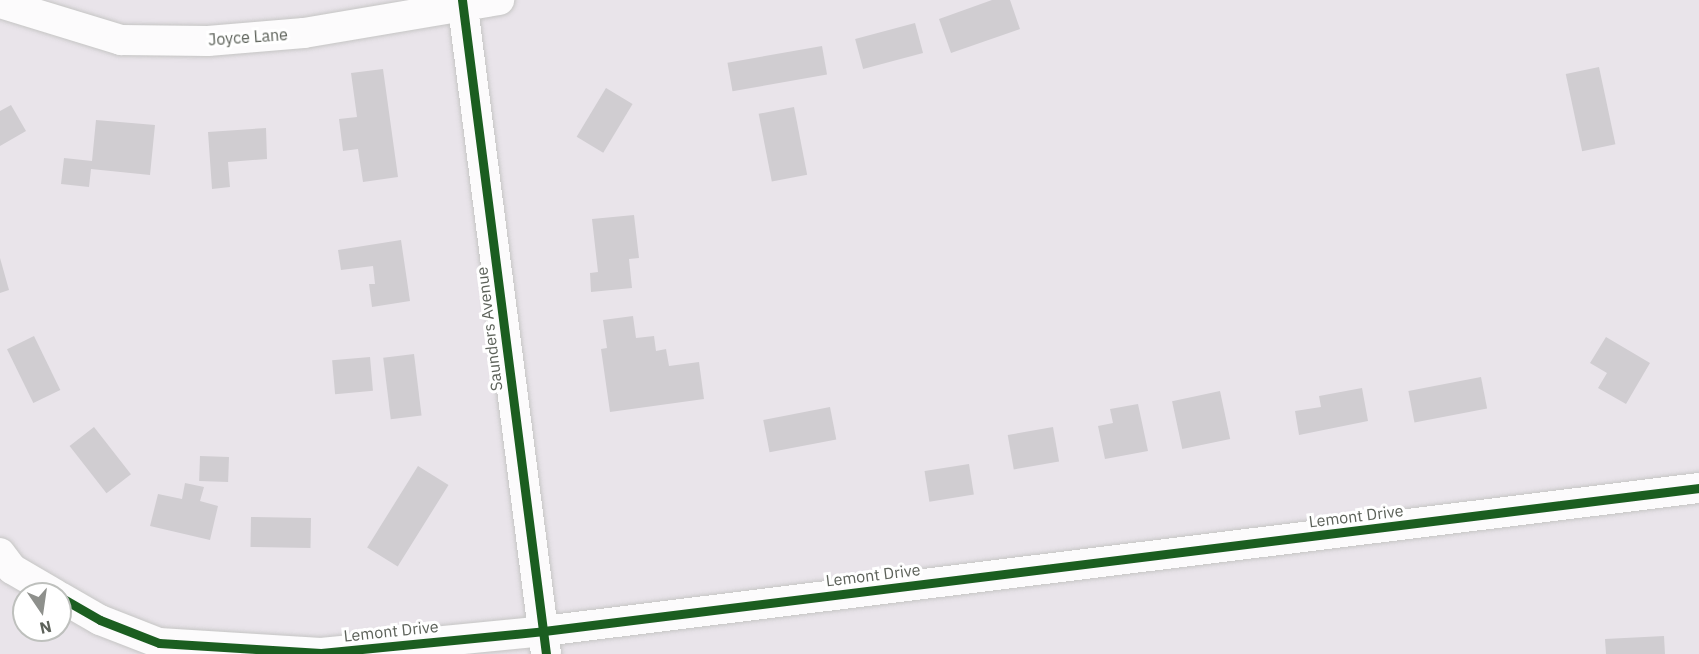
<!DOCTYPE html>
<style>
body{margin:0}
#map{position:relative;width:1699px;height:654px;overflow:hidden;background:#e9e4ea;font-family:"IBM Plex Sans",sans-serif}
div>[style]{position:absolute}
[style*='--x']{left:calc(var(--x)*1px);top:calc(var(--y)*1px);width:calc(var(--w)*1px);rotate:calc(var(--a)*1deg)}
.building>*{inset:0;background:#d0cdd1;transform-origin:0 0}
.roads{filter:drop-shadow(0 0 2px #c5c5c4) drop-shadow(0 0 2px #c5c5c4)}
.minor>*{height:30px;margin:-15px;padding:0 15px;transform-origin:15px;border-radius:15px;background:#fcfbfc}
.cycleway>*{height:9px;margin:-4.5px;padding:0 4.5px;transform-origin:4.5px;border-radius:4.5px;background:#1b5e20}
span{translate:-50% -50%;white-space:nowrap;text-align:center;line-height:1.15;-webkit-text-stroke:6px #fff;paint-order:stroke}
.street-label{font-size:16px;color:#5d625a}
.north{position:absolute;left:12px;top:582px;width:60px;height:60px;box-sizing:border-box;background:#fff;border:2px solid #bec0bd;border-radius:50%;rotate:167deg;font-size:16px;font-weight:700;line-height:24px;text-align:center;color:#5d625a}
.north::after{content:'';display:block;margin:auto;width:21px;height:27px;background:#8e908c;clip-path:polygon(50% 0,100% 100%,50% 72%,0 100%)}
</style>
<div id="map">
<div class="building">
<div style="clip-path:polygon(992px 0,1010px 0,1020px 29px,951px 53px,939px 19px)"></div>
<div style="left:915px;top:23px;width:31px;height:62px;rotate:75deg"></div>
<div style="left:822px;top:46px;width:29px;height:96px;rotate:80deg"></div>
<div style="left:1599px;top:67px;width:79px;height:34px;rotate:78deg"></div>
<div style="clip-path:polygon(383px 69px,398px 177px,363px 182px,358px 149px,343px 151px,339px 119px,357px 117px,351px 73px)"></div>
<div style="left:606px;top:88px;width:31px;height:57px;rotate:31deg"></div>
<div style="clip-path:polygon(11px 105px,26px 131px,0 146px,0 111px)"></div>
<div style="left:794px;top:107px;width:69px;height:36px;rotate:79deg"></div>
<div style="clip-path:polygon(96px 120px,155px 125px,150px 175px,91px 169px,89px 187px,61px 184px,64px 158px,92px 161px)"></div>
<div style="clip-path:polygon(266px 128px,267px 159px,228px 162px,230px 187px,212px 189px,208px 132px)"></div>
<div style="clip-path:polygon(634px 215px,639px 258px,629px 259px,632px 288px,591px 292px,590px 273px,598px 272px,592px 219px)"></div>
<div style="clip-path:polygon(401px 240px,410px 301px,372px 307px,369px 284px,375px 284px,373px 266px,341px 270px,338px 250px)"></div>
<div style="clip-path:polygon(0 258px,9px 290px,0 293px)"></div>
<div style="clip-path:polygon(633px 316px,636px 338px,654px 336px,656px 351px,666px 349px,669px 366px,699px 362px,704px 399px,610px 412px,601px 349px,607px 348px,603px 320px)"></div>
<div style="left:34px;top:336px;width:60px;height:30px;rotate:64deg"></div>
<div style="clip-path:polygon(1606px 337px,1650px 363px,1626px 404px,1598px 388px,1607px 373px,1590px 363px)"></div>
<div style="left:414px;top:354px;width:62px;height:31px;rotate:83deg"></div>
<div style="left:370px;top:357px;width:34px;height:38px;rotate:85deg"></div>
<div style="left:1481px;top:377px;width:32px;height:74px;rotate:79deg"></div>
<div style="clip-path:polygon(1362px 388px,1368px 421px,1299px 435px,1295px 411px,1321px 407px,1319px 396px)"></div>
<div style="left:1220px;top:391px;width:49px;height:49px;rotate:78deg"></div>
<div style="clip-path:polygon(1138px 404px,1148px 451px,1105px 459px,1098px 426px,1113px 423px,1110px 409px)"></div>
<div style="left:830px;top:407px;width:33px;height:68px;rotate:79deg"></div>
<div style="left:94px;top:427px;width:60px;height:31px;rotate:52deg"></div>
<div style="left:1053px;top:427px;width:35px;height:46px;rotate:80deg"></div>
<div style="left:200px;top:456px;width:29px;height:25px;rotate:2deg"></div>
<div style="left:969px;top:464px;width:31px;height:45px;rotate:81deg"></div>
<div style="left:418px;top:466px;width:36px;height:96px;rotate:32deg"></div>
<div style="clip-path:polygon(185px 483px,204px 487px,200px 501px,218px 506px,210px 540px,150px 526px,158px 494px,182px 499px)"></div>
<div style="left:251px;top:517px;width:60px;height:30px;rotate:1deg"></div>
<div style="clip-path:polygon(1664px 636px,1665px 654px,1606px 654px,1605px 639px)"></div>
</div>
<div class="roads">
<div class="minor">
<div style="--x:462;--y:0;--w:659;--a:82.68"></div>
<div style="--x:0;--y:3;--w:127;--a:17"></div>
<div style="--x:121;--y:40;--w:87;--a:0.7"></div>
<div style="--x:208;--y:41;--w:96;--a:-4.8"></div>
<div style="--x:304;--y:33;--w:198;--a:-9.6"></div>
<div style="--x:0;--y:553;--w:20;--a:53"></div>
<div style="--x:12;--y:569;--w:50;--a:30.2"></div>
<div style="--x:60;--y:597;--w:46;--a:29.9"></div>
<div style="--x:100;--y:620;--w:63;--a:21.3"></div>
<div style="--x:159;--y:643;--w:162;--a:3.5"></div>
<div style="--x:321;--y:653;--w:224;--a:-5.6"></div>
<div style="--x:544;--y:631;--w:1164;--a:-7.06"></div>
</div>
</div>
<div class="cycleway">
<div style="--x:462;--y:0;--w:659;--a:82.68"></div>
<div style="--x:60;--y:597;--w:46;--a:29.9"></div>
<div style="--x:100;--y:620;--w:63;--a:21.3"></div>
<div style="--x:159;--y:643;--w:162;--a:3.5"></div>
<div style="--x:321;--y:653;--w:224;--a:-5.6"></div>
<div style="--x:544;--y:631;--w:1164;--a:-7.06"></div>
</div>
<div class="street-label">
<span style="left:248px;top:37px;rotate:-4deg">Joyce Lane</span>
<span style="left:489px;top:329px;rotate:-97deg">Saunders Avenue</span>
<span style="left:1356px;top:516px;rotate:-7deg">Lemont Drive</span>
<span style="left:873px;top:575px;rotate:-7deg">Lemont Drive</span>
<span style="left:391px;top:631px;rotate:-6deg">Lemont Drive</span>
</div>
<div class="north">N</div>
</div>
